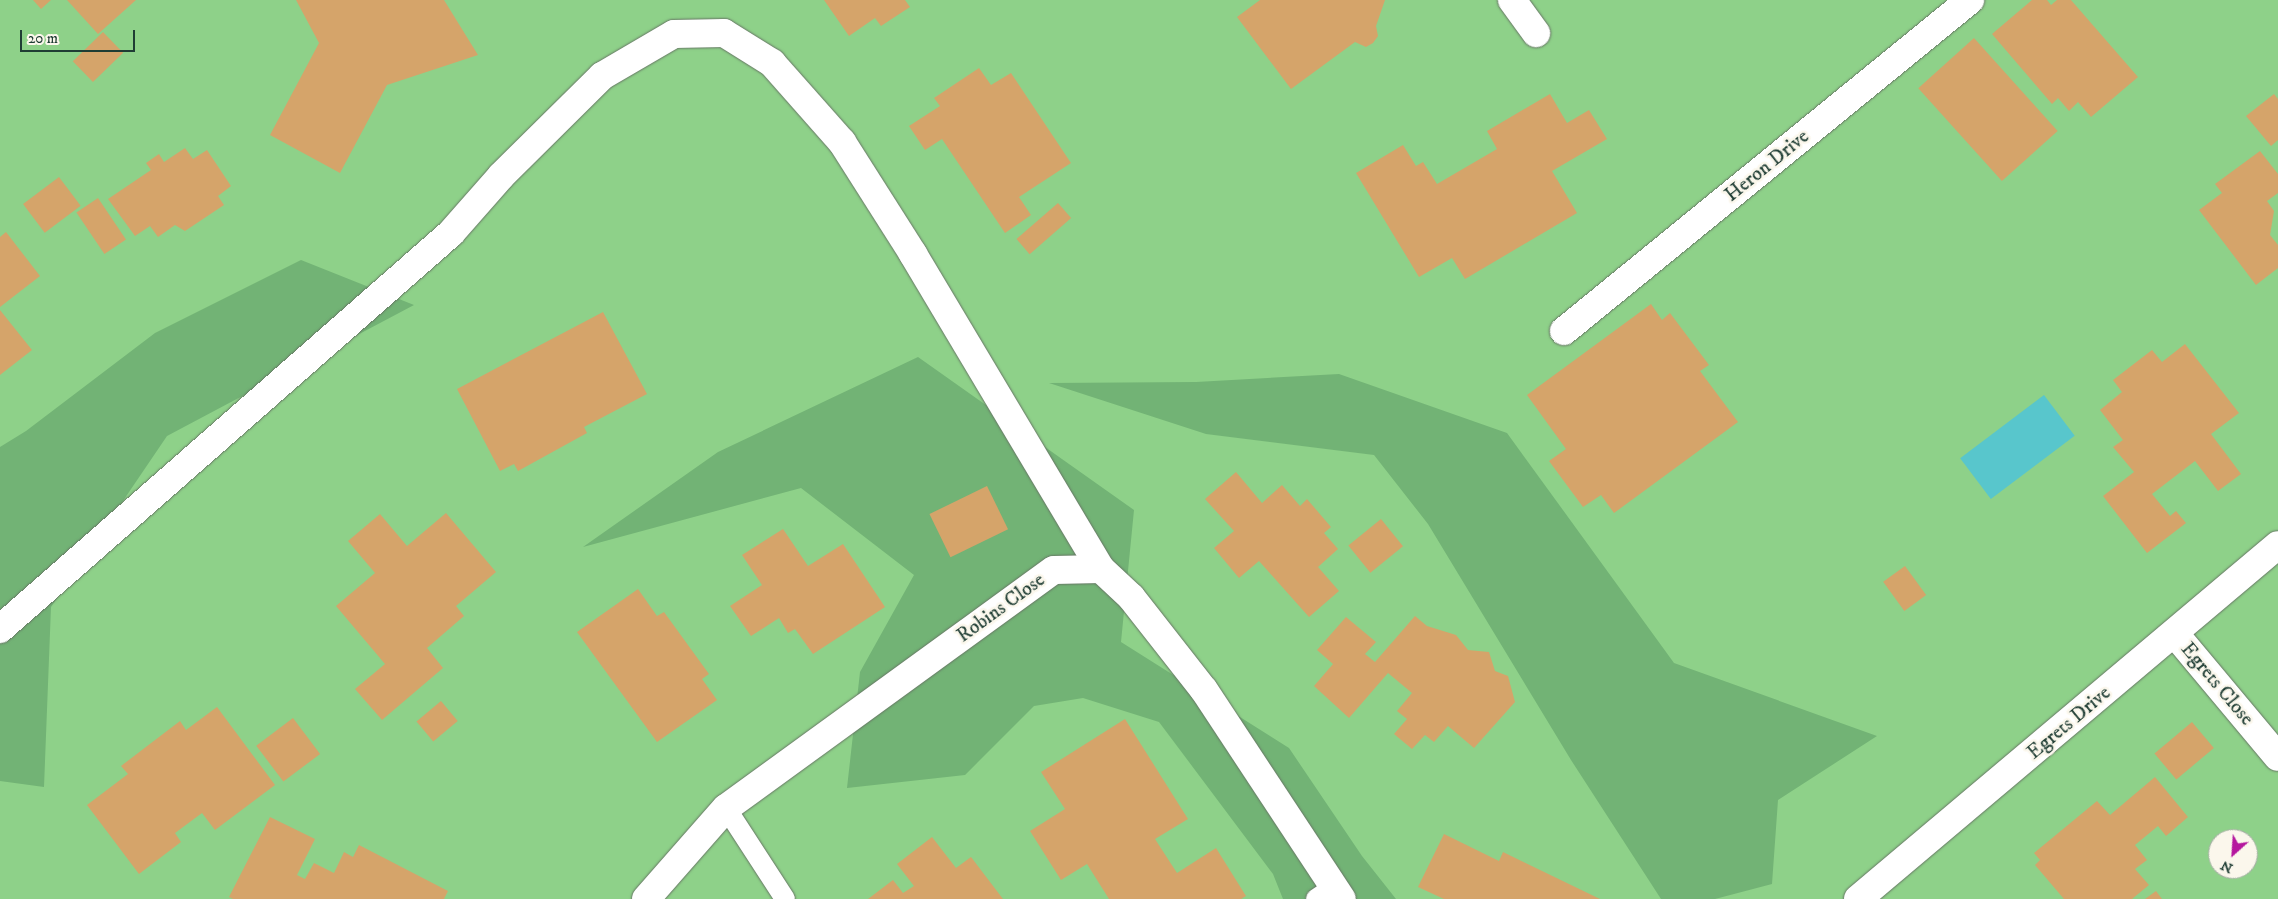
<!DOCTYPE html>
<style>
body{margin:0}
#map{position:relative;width:2278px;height:899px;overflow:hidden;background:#eee1c0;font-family:"IM FELL DW Pica",serif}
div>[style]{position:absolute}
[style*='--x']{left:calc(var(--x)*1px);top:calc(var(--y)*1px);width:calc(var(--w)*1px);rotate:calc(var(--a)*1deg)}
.green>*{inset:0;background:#8ed189}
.forest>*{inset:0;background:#72b375}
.water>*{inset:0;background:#58c6cc;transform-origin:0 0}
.building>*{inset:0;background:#d5a46a;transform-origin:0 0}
.roads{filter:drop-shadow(0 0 1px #677665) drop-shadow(0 0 1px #677665)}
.lane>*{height:20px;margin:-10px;padding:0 10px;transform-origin:10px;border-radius:10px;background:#fff}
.street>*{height:28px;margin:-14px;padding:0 14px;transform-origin:14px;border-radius:14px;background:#fff}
span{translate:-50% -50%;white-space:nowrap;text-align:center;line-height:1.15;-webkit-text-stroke:5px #fbf7ec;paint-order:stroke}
.street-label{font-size:20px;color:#1f3d34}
.north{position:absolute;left:2208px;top:829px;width:50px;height:50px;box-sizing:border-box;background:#fbf7ec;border:1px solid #a3ada2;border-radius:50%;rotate:206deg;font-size:14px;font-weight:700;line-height:20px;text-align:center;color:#1f3d34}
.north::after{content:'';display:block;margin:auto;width:18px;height:22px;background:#b5179e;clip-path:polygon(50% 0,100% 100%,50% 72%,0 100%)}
.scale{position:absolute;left:20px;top:30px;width:115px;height:22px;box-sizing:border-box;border:2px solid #1f3d34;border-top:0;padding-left:6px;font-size:15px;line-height:18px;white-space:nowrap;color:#1f3d34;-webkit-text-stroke:4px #fbf7ec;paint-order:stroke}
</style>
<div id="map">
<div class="green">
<div style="clip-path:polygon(evenodd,0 0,2278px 0,2278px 899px,0 899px,0 0,2218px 839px,2248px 839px,2248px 869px,2218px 869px,2218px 839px)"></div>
</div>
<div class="forest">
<div style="clip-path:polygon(301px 260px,414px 305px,167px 436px,51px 607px,44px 787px,0 781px,0 447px,26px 431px,155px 333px)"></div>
<div style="clip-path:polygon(918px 357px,1134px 510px,1121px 642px,1289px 748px,1362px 856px,1396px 899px,1283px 899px,1273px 874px,1159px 722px,1083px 698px,1034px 706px,965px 775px,847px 788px,860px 672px,914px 575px,801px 488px,583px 547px,718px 452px)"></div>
<div style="clip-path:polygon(1339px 374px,1507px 433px,1674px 663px,1877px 736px,1778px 800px,1772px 884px,1715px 899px,1661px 899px,1571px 760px,1428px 524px,1374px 455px,1206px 434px,1049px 383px,1196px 382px)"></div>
</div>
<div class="water">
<div style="left:2044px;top:395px;width:51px;height:105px;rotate:53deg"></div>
</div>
<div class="building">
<div style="clip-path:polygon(33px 0,51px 0,41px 9px)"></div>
<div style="clip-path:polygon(67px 0,136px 0,98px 34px)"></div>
<div style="clip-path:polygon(296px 0,444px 0,478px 55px,387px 85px,340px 173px,270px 135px,319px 43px)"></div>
<div style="clip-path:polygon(824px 0,905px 0,910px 7px,881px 26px,875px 18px,849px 36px)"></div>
<div style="clip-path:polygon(1260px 0,1385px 0,1376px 26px,1378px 36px,1373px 43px,1366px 47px,1355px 42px,1291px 89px,1237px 17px)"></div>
<div style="clip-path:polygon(2032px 0,2047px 0,2051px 5px,2057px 0,2071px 0,2138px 77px,2091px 117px,2078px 102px,2069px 111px,2058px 98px,2052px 104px,1992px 34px)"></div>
<div style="left:103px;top:32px;width:29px;height:42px;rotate:46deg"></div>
<div style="left:1974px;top:38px;width:125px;height:75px;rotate:48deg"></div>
<div style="clip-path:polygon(979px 68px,991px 85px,1011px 73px,1071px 163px,1019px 197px,1031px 215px,1005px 233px,942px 139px,925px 150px,909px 126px,940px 106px,934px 98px)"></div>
<div style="clip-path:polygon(1550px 94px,1567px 123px,1589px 110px,1607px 139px,1552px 171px,1577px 213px,1465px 279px,1452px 258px,1419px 277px,1356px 173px,1403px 145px,1416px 166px,1423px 162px,1437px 184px,1497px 149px,1487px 131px)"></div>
<div style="clip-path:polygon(2274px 94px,2278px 99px,2278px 140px,2271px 146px,2246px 116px)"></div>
<div style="clip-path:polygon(185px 148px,193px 159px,207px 150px,231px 186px,218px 196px,224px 205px,185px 231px,175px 225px,158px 237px,150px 226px,135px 236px,108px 199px,151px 170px,146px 163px,159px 154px,164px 162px)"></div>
<div style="clip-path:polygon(2260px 151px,2278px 174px,2278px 193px,2267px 201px,2274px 211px,2270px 235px,2278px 245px,2278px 268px,2256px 285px,2199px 210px,2222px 193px,2215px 184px)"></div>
<div style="left:59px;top:177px;width:36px;height:45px;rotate:53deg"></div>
<div style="left:98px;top:198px;width:50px;height:26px;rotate:56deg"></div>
<div style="left:1058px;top:203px;width:20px;height:55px;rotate:49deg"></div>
<div style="clip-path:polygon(6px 232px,40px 276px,0 307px,0 237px)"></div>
<div style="clip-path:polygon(1651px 304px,1662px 320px,1670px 313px,1709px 365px,1700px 371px,1738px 422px,1614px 513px,1601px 495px,1583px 507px,1549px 461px,1566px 449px,1527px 395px)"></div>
<div style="clip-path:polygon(0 310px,32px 350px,0 375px)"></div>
<div style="clip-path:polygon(603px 312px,647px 394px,584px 427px,587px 433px,518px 471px,514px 464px,500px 471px,457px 389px)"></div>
<div style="clip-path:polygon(2185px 344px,2239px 413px,2211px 434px,2241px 474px,2218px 491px,2195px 461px,2152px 494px,2170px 516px,2176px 511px,2186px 523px,2147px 553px,2103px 496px,2134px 472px,2113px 447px,2123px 440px,2100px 410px,2122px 392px,2113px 380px,2152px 350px,2162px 362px)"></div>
<div style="clip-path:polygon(1236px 472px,1262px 503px,1282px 485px,1300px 506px,1307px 499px,1331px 527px,1324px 533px,1338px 549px,1318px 567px,1339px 591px,1309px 617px,1259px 561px,1239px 578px,1214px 548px,1234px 531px,1205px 499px)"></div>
<div style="left:987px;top:486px;width:48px;height:64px;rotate:64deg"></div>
<div style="clip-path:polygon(446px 513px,496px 572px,456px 606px,464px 616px,427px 648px,443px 668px,382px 720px,355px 689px,385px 664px,336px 606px,375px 573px,348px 541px,380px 514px,407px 546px)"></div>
<div style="left:1381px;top:519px;width:35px;height:42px;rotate:51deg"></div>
<div style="clip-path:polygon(783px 529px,808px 566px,843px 544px,885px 607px,813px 654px,795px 629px,788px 633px,779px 618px,751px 636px,730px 606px,762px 585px,742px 555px)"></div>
<div style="left:1905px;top:566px;width:36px;height:27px;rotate:54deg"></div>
<div style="clip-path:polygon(638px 589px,657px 616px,664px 612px,709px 674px,702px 679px,717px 700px,657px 742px,577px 632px)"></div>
<div style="clip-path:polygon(1415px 616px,1427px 626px,1456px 635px,1468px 650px,1489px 652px,1495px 671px,1508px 676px,1515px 702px,1474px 748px,1448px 726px,1434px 742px,1425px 735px,1412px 749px,1394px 734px,1407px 719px,1397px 711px,1412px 693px,1388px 673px,1349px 718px,1314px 686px,1333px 664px,1317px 650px,1346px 617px,1376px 642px,1365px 654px,1375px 662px)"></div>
<div style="left:441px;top:701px;width:26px;height:32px;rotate:50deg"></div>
<div style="clip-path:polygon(217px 707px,275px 785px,215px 830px,202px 813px,175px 833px,181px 842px,139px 874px,87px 805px,128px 774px,121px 766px,180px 721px,186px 730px)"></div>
<div style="left:293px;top:718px;width:45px;height:46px;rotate:53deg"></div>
<div style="clip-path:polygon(1125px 719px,1188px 819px,1155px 839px,1177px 873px,1216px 848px,1246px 896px,1241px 899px,1109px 899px,1087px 864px,1061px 880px,1030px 831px,1065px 809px,1041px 772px)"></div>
<div style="left:2192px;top:722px;width:34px;height:49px;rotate:50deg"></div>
<div style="clip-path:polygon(2155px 777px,2188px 817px,2166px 836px,2158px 826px,2135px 845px,2147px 860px,2135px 869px,2149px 885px,2132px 899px,2064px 899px,2035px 865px,2040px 860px,2034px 853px,2097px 801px,2110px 815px)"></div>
<div style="clip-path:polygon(270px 817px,315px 839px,297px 875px,305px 879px,314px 863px,334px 873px,344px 852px,353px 857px,359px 845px,448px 891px,444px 899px,233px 899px,229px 897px)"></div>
<div style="clip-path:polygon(1444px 834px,1499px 861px,1503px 852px,1600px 899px,1444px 899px,1418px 887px)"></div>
<div style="clip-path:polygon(932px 837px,956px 868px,971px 857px,1003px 899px,868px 899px,893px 880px,903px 893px,914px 886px,897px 864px)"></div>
<div style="clip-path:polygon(2156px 891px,2162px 899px,2145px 899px)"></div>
</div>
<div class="roads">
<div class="lane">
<div style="--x:726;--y:808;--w:108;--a:57"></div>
<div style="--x:1316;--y:899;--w:22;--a:-34"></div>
</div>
<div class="street">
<div style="--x:1512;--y:0;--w:41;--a:54"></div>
<div style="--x:1564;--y:331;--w:524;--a:-39.19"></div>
<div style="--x:0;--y:629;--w:600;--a:-41.28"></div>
<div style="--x:451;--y:233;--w:76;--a:-48.7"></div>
<div style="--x:501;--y:176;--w:142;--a:-44.7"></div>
<div style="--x:602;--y:76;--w:83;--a:-30.3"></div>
<div style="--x:674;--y:34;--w:50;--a:-1.1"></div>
<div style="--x:724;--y:33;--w:57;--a:32"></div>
<div style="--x:772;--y:63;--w:106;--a:48.5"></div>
<div style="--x:842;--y:142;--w:133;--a:57.6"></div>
<div style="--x:913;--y:254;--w:367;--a:59.2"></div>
<div style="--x:2175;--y:634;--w:160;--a:50.1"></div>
<div style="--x:646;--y:899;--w:121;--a:-48.7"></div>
<div style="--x:726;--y:808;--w:405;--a:-36"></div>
<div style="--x:1054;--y:570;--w:47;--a:-1.2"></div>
<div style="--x:1101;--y:569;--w:41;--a:43"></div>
<div style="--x:1131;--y:597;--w:118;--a:51.9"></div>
<div style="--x:1204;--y:690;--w:250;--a:56.6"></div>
<div style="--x:1858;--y:899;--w:549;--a:-40.13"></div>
</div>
</div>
<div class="street-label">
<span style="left:1767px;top:166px;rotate:-39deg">Heron Drive</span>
<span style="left:1001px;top:608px;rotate:-36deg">Robins Close</span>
<span style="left:2217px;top:684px;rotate:50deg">Egrets Close</span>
<span style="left:2069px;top:723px;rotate:-40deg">Egrets Drive</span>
</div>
<div class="north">N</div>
<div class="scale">20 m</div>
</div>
